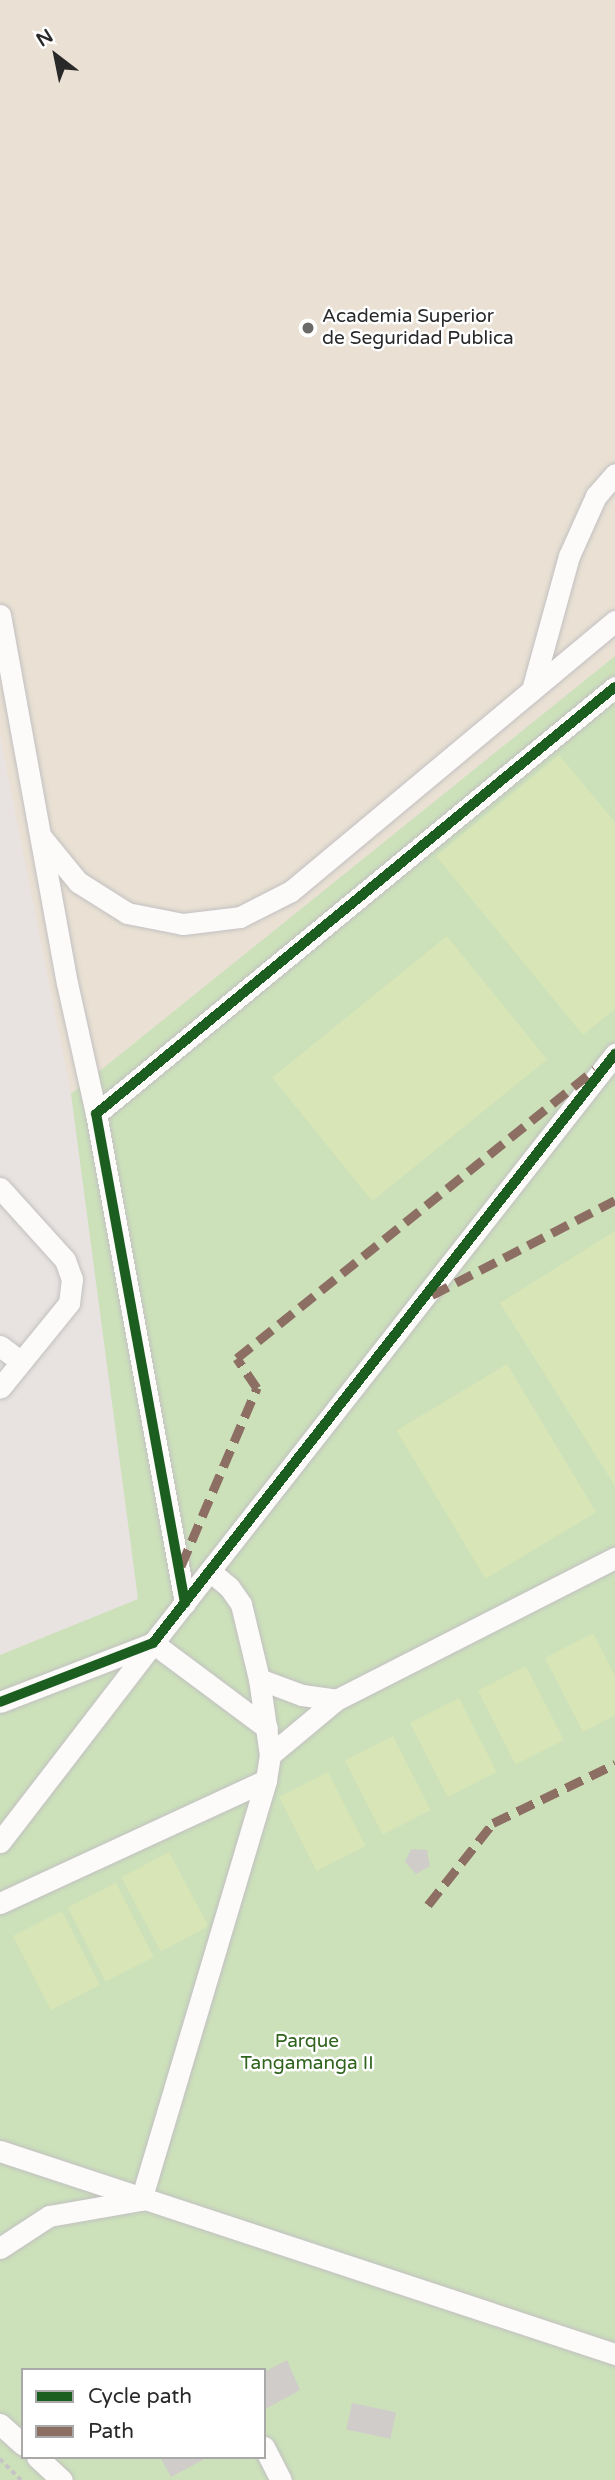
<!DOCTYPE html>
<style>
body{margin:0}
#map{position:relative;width:615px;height:2480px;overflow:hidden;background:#e8e3e0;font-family:"Varela Round",sans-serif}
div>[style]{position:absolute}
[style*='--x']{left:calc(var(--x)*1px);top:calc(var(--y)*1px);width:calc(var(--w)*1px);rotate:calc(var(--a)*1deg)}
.education>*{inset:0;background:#eae1d4}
.green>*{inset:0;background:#cce1ba}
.pitch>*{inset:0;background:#d8e5b7;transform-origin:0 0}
.building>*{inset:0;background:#cfccc9;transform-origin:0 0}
.path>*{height:3.5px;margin-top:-1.75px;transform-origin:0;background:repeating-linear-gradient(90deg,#c6c5c5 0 5px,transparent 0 8.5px)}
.roads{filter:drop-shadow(0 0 2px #c2c0c1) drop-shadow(0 0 2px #c2c0c1)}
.minor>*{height:21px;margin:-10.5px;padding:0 10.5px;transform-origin:10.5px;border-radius:10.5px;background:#fcfbfa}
.quiet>*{height:9px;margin-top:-4.5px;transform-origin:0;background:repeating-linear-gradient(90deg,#8d6e63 0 18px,transparent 0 27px)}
.cycleway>*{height:10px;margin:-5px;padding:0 5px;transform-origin:5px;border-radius:5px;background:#1b5e20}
.dots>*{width:19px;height:19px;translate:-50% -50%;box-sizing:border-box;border:4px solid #fff;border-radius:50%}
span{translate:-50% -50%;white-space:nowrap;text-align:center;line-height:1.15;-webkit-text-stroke:5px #fff;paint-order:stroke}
.poi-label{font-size:19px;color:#292929}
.left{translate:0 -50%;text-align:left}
.park-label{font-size:19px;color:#30631c}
.legend{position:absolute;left:21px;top:2368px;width:245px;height:91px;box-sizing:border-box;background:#fff;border:2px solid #a9a9a9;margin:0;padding:9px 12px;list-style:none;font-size:21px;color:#292929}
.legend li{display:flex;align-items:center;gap:14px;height:35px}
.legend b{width:35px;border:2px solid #a9a9a9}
.north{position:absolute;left:21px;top:21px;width:70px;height:70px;-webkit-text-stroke:5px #fff;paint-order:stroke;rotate:328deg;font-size:19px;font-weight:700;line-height:28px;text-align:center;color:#292929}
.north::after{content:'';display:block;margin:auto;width:24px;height:32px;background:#292929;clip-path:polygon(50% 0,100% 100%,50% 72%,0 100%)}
</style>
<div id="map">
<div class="education">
<div style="clip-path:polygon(0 0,615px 0,615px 656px,71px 1094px,0 736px)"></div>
</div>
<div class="green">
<div style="clip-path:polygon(evenodd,615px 656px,615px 2480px,0 2480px,0 1655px,138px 1599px,71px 1094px,615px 656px,23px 2370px,264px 2370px,264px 2457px,23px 2457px,23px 2370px)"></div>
</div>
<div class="pitch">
<div style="clip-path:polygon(559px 755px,615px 822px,615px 1009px,583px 1035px,436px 856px)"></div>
<div style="left:447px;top:936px;width:159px;height:225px;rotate:51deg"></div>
<div style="clip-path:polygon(615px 1231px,615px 1486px,500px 1303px)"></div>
<div style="left:507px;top:1364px;width:173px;height:129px;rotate:59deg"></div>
<div style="clip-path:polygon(593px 1633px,615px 1676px,615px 1715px,583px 1732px,545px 1658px)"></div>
<div style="left:526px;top:1666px;width:83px;height:54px;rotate:63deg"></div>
<div style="left:459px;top:1698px;width:83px;height:55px;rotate:63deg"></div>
<div style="left:393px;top:1736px;width:83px;height:54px;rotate:63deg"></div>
<div style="left:328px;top:1772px;width:83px;height:55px;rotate:63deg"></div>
<div style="left:169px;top:1852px;width:84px;height:54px;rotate:62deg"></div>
<div style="left:116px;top:1883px;width:83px;height:54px;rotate:63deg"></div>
<div style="left:62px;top:1911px;width:83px;height:55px;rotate:63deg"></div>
</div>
<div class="building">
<div style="clip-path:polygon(411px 1849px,427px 1850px,430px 1866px,416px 1874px,405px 1862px)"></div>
<div style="clip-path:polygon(287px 2360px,300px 2390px,264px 2410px,264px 2372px)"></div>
<div style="left:352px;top:2403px;width:45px;height:27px;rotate:12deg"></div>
<div style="clip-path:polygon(160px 2457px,208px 2457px,171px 2477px)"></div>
</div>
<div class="path">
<div style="--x:0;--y:2459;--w:30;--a:45"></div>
</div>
<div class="roads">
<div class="minor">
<div style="--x:0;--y:615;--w:374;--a:79.7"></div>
<div style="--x:67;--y:983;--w:134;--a:77.5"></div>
<div style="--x:532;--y:690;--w:139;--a:-74.6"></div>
<div style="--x:569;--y:556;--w:66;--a:-65.8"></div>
<div style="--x:596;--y:496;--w:29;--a:-49"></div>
<div style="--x:42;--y:838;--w:57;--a:50.7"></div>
<div style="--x:78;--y:882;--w:58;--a:32.3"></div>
<div style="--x:127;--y:913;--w:57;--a:11.1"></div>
<div style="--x:183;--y:924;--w:57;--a:-7"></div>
<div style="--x:240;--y:917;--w:57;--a:-27"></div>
<div style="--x:291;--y:891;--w:422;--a:-39.8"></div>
<div style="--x:0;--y:1188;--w:97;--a:47.9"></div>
<div style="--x:65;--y:1260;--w:20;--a:70"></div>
<div style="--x:72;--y:1279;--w:24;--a:97"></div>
<div style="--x:69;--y:1303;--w:109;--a:129.1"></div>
<div style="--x:0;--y:1346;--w:26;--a:37"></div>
<div style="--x:185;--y:1603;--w:497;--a:-100.3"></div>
<div style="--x:96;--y:1114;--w:672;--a:-39.45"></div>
<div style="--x:259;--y:1679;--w:46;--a:20.4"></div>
<div style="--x:302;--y:1695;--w:34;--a:8"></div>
<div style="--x:0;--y:1702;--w:164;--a:-21.1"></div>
<div style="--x:153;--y:1643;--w:749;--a:-51.89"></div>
<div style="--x:270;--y:1755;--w:86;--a:-39.8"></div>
<div style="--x:336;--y:1700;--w:313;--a:-27"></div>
<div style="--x:0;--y:1842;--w:251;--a:-52.4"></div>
<div style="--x:153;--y:1643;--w:142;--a:36.7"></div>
<div style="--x:0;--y:1903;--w:293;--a:-24.8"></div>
<div style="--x:0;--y:2151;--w:648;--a:18.27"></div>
<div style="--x:0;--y:2248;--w:59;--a:-33.1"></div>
<div style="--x:49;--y:2216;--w:93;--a:-9.9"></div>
<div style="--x:141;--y:2200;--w:438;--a:-73.4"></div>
<div style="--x:266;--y:1780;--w:25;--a:-81"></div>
<div style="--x:270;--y:1755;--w:77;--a:-98.2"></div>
<div style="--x:259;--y:1679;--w:77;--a:-103.5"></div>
<div style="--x:241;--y:1604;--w:21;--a:-125"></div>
<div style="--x:229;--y:1587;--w:25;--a:-140"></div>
<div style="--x:0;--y:2424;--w:31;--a:42"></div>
<div style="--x:264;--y:2447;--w:37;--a:63"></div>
<div style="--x:37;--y:2457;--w:34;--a:43"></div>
</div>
</div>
<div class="quiet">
<div style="--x:432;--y:1295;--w:206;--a:-27.4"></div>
<div style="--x:181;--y:1566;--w:194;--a:-66.9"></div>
<div style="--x:257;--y:1388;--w:36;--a:-124"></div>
<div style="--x:237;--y:1358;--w:460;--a:-38.9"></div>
<div style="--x:428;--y:1905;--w:105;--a:-51.6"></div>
<div style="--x:493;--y:1823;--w:136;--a:-25.8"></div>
</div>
<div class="cycleway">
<div style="--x:185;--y:1603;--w:497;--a:-100.3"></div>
<div style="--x:96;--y:1114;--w:672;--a:-39.45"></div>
<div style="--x:0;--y:1702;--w:164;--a:-21.1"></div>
<div style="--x:153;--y:1643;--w:749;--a:-51.89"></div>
</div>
<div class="dots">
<div style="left:308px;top:328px;background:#6c6a69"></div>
</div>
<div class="poi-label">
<span class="left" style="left:322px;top:328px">Academia Superior<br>de Seguridad Publica</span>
</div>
<div class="park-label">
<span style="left:307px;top:2053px">Parque<br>Tangamanga II</span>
</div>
<ul class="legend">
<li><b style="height:9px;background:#1b5e20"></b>Cycle path</li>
<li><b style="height:9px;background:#8d6e63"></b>Path</li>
</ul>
<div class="north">N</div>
</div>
